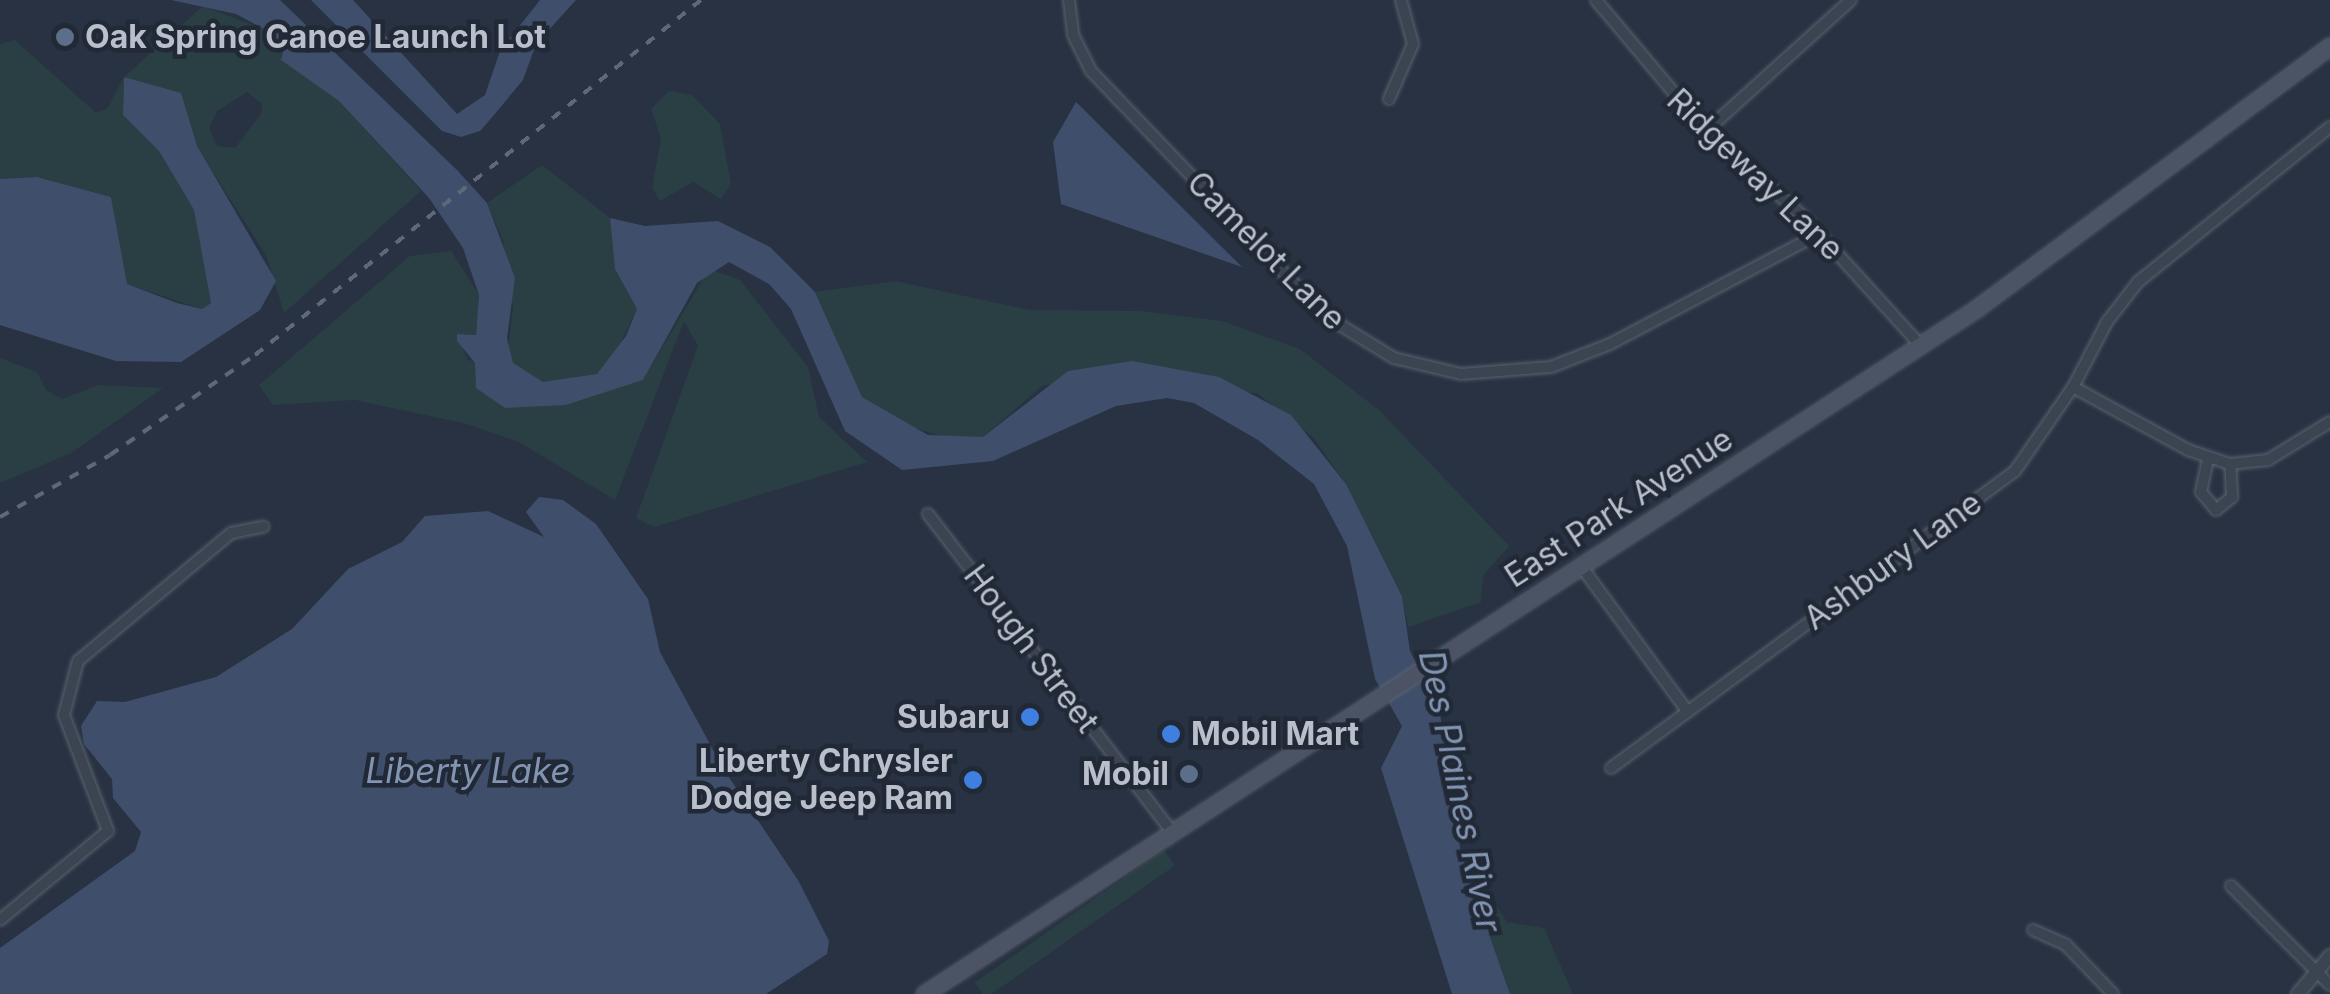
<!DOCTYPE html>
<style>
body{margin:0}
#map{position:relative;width:2330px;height:994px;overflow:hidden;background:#283242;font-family:Inter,sans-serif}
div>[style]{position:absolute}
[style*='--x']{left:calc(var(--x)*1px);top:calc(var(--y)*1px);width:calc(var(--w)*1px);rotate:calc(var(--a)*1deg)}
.green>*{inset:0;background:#2a3f43;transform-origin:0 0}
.water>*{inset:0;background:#3f4e6a}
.roads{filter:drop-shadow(0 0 2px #5a626f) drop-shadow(0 0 2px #5a626f)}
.minor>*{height:10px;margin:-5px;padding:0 5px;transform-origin:5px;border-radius:5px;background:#3c4452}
.tertiary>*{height:12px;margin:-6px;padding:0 6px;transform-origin:6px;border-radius:6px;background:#3c4452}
.secondary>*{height:15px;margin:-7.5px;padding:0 7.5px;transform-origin:7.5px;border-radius:7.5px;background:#4b5364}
.rail>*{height:4px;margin-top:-2px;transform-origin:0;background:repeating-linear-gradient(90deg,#5f6878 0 10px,transparent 0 20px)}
.dots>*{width:28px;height:28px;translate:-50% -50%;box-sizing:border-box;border:5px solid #212937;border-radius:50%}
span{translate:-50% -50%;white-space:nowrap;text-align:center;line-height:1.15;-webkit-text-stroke:9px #212937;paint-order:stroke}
.poi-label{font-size:32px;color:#b9bfcb;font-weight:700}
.left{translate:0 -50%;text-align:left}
.right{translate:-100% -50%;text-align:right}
.street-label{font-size:32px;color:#b9bfcb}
.water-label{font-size:35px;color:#8294b1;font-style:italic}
</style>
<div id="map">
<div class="green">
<div style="clip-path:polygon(evenodd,203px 6px,266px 30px,284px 49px,282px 60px,339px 101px,421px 191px,284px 313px,266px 255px,196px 146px,181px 94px,124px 77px,123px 115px,159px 151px,194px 210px,213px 289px,211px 303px,202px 309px,126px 284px,111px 197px,37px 177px,0 179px,0 44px,15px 40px,96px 113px,107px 109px,124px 77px,203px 6px,247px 92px,262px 104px,261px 114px,235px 148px,217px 146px,209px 128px,217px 111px,247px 92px)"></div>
<div style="clip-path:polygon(669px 91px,692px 95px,720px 124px,731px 184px,721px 199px,693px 182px,660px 201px,652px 188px,661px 138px,651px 109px)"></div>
<div style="clip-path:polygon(542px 165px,610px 218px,615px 269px,637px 309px,614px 357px,597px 374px,579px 379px,543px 382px,513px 364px,508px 349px,513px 309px,503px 241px,487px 203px)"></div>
<div style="clip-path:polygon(451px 251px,479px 295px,476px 335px,458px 334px,467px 359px,566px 405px,643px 380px,709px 269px,740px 280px,808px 367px,819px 417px,867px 462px,654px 527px,636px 518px,698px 346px,684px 321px,615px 500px,519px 442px,467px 424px,355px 400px,273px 405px,259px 385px,410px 256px)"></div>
<div style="clip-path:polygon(895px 281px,1030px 310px,1140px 311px,1222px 321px,1300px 349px,1380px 411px,1509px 546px,1483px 576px,1481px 602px,1408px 627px,1402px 595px,1346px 484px,1314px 438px,1257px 393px,1043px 385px,983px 437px,955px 440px,901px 424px,862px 397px,815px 292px)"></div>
<div style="clip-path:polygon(0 358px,37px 372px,46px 390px,62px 399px,98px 385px,163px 388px,71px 453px,0 483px)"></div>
<div style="left:1164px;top:850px;width:19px;height:231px;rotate:55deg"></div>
<div style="clip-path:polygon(1461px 854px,1507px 922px,1544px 928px,1573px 994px,1510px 994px)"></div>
</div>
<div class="water">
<div style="clip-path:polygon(171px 0,280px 0,457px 170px,487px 203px,515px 278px,507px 338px,513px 363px,543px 382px,597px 374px,626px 336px,637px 309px,615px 269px,610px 218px,645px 226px,718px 221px,770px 247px,815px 292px,862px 397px,928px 435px,983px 437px,1068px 371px,1132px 361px,1219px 377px,1291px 415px,1346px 484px,1402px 596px,1410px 651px,1439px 707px,1461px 854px,1510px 994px,1452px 994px,1381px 768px,1402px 726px,1375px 679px,1347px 546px,1314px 484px,1258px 440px,1194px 403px,1167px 398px,1116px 406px,993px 461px,902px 470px,845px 431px,791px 309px,769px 284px,729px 262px,697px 283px,643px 380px,566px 405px,505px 408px,476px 388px,475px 363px,457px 341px,457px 334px,476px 335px,479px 295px,463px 248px,429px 198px,339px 101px,281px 60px,284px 49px,266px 30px,236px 14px)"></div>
<div style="clip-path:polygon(311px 0,353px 0,457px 114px,485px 95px,500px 51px,540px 0,576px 0,536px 44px,523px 80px,494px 115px,480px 131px,461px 137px,442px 131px)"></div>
<div style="clip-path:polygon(124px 77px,181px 93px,197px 146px,276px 281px,260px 310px,181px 362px,116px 361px,0 325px,0 179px,37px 177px,111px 197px,127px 284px,177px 303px,202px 309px,211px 303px,194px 210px,159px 151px,123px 115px)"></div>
<div style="clip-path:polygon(1076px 102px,1242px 267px,1061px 204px,1053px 142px)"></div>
<div style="clip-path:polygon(539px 497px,563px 500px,596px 524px,648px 599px,660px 652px,724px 770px,798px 880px,829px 941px,827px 954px,766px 994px,0 994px,0 948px,135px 851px,141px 832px,113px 798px,112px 779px,84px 744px,81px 726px,97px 701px,125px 702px,216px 677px,292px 629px,348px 569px,402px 542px,425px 516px,488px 511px,544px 537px,526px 512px)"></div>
</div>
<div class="roads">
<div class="minor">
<div style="--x:1069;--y:0;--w:35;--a:83"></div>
<div style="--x:1073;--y:35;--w:40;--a:63.4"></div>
<div style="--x:1091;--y:71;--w:337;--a:46.3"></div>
<div style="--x:1324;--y:315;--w:82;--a:31.6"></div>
<div style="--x:1394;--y:358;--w:69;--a:13.4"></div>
<div style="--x:1461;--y:374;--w:90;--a:-4.4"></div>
<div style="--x:1551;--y:367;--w:63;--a:-21.3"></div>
<div style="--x:1610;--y:344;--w:236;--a:-27.8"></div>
<div style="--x:1596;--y:0;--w:171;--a:50"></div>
<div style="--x:1706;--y:131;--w:132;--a:41.3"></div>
<div style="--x:1805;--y:218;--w:171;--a:47.8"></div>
<div style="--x:1389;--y:99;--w:60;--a:-66.4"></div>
<div style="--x:1413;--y:44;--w:46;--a:-105.3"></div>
<div style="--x:2330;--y:127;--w:247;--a:141.1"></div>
<div style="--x:2138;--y:282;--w:51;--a:127.8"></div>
<div style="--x:2107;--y:322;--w:73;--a:117.6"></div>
<div style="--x:2073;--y:387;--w:131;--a:28.7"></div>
<div style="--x:2188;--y:450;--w:44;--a:18.4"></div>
<div style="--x:2230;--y:464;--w:38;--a:-6"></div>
<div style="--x:2268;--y:460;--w:73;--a:-31.5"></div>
<div style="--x:1706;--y:131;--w:195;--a:-42.1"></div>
<div style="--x:2208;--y:459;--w:34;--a:102"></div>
<div style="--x:2201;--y:492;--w:23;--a:50"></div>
<div style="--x:2216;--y:510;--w:21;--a:-39"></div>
<div style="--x:2232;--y:497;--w:33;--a:-93"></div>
<div style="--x:928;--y:514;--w:399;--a:52.5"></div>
<div style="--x:1581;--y:566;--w:181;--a:53.8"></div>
<div style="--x:1611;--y:768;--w:501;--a:-36.32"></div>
<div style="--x:2015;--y:471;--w:102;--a:-55.4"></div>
<div style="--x:2231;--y:886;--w:140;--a:45"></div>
<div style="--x:0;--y:920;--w:140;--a:-39.5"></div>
<div style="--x:108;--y:831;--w:124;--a:-110.8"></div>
<div style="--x:64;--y:715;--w:56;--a:-75.5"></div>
<div style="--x:78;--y:661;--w:199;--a:-39.9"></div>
<div style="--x:231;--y:533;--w:33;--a:-11"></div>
<div style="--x:2033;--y:930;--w:36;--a:24"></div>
<div style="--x:2066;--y:945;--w:68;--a:46.2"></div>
</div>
<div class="tertiary">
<div style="--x:2298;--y:994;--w:50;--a:-49.9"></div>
</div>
<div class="secondary">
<div style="--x:924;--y:994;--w:1257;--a:-33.08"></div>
<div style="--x:1977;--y:308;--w:440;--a:-36.6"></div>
</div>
</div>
<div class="rail">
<div style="--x:0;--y:517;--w:126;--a:-29.4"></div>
<div style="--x:110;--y:455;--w:176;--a:-34.6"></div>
<div style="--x:255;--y:355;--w:570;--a:-38.52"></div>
</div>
<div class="dots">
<div style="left:65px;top:37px;background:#5c6f8a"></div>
<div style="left:1030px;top:717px;background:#3f7fe0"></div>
<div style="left:1171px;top:734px;background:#3f7fe0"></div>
<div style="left:1189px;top:774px;background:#5c6f8a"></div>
<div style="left:973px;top:780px;background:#3f7fe0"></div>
</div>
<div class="poi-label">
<span class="left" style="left:85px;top:37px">Oak Spring Canoe Launch Lot</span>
<span class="right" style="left:1010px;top:717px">Subaru</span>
<span class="left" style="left:1191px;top:734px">Mobil Mart</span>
<span class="right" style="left:953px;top:780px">Liberty Chrysler<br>Dodge Jeep Ram</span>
<span class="right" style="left:1169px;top:774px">Mobil</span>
</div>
<div class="street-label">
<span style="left:1755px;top:175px;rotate:44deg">Ridgeway Lane</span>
<span style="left:1266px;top:251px;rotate:45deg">Camelot Lane</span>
<span style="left:1619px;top:508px;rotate:-33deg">East Park Avenue</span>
<span style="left:1893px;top:561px;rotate:-36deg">Ashbury Lane</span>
<span style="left:1031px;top:649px;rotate:53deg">Hough Street</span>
</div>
<div class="water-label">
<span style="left:468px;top:770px">Liberty Lake</span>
<span style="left:1461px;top:791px;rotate:78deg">Des Plaines River</span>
</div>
</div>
